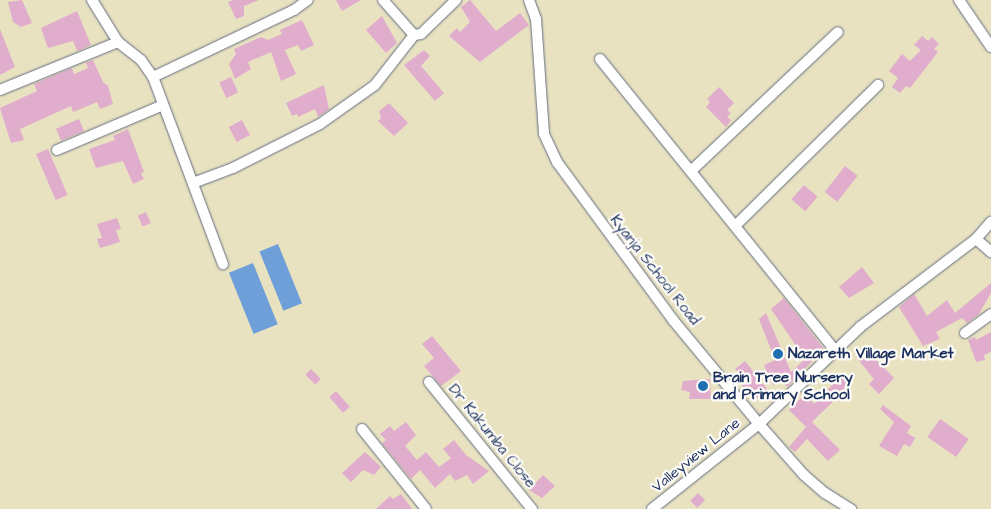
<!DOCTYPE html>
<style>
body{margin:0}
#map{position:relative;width:991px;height:509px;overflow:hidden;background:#e9e2c1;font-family:"Architects Daughter",sans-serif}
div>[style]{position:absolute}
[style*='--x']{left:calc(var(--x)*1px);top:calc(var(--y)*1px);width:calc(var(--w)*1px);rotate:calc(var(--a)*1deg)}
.water>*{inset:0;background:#6f9fd9;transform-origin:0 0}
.building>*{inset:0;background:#e0adcd;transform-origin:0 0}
.roads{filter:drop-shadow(0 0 1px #636e81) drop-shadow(0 0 1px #636e81)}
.street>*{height:10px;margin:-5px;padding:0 5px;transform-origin:5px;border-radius:5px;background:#fff}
.dots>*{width:14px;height:14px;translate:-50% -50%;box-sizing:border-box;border:2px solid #fdfcf7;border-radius:50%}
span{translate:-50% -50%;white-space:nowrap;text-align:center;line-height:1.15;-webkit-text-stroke:4.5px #fdfcf7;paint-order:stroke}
.street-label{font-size:15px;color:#1b2f5e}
.poi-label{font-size:15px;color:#1b2f5e;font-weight:700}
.left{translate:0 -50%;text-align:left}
</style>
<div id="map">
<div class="water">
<div style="left:278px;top:244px;width:64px;height:20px;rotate:68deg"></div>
<div style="left:253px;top:263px;width:66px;height:26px;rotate:68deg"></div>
</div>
<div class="building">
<div style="clip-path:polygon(22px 0,32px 23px,21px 27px,13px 22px,8px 2px)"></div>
<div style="clip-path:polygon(234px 0,259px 0,244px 6px,244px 16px,236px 19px,228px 2px)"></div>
<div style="clip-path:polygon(336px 0,361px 0,342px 11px)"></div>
<div style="clip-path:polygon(470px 0,496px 31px,520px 13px,529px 25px,480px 62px,449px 36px,457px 28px,460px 32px,470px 22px,461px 7px)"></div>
<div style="clip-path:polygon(77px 11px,91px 45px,77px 51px,73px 41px,48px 48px,41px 28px)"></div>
<div style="clip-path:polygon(382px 16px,397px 43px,386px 53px,366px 30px)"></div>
<div style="clip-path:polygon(302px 20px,314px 45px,301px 51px,298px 45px,285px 50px,296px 74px,281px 81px,271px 52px,248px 62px,251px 69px,235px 79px,229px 64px,236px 54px,234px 49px,261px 37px,268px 40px,282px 34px,280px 30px)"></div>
<div style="clip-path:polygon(0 29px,15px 67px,0 75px)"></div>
<div style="clip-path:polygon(922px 36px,928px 41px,932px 37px,939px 44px,934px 49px,938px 52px,910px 88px,906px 86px,900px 93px,892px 87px,898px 78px,889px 71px,902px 54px,910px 61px,921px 50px,914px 45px)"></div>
<div style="clip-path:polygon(424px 50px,430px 56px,421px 66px,444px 93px,435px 101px,404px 65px)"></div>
<div style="clip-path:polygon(93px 60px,103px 82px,108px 86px,113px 104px,100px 109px,97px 102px,73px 112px,71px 106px,20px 129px,24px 140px,11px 143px,0 108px,37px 91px,34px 84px,72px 68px,74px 74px,88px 68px,86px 63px)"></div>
<div style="left:231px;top:77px;width:17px;height:13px;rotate:65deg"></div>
<div style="clip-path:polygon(324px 85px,329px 109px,318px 117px,315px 109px,298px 117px,297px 114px,292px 116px,286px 103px)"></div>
<div style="clip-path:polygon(719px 87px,734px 103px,727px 110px,731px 113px,727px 117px,731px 120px,726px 127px,706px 107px,710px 102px,707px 99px)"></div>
<div style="clip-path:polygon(389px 103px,408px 123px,394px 136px,378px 121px,381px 118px,379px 111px)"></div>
<div style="left:79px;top:119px;width:13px;height:25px;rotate:67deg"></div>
<div style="left:242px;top:120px;width:17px;height:15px;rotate:62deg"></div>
<div style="clip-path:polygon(128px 129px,144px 172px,141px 173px,144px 179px,133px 184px,123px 161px,96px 168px,89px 149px,115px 140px,113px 136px)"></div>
<div style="left:48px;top:149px;width:50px;height:13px;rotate:67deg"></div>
<div style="left:845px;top:166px;width:16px;height:33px;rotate:38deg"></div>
<div style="left:804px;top:185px;width:18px;height:19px;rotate:41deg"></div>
<div style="left:146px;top:212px;width:12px;height:9px;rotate:66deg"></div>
<div style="clip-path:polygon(117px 218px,121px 229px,116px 230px,120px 242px,100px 248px,97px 239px,102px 238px,97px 224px)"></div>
<div style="clip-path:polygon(862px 267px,874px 283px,849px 298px,839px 287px)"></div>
<div style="clip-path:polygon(991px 283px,991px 293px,979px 314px,967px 323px,962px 318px,936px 332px,940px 339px,923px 346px,899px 307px,914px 294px,927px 316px,947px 300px,955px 313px)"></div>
<div style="clip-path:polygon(784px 298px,824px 349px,787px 387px,783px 380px,773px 385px,764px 365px,775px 360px,759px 319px,766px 313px,791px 372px,805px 359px,771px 309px)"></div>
<div style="clip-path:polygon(991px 332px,991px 352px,984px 355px,985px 360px,976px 362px,968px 340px,975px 337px,976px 340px)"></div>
<div style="clip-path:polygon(432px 336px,461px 371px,441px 386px,424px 366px,434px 358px,422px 344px)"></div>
<div style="clip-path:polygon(866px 349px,894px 378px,879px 394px,869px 384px,874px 379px,856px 357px)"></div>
<div style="clip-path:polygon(745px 361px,771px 394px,761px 401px,758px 397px,754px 400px,734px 376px,739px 373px,735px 369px)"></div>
<div style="left:311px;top:369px;width:14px;height:8px;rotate:45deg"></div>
<div style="clip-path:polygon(842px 375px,851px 384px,812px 422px,840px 450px,828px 461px,807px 439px,795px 452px,789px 447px,806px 427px,789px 410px,805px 394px,814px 404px)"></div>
<div style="clip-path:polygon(710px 379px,711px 399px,689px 399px,690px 392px,681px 390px,683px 381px)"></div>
<div style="left:336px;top:391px;width:21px;height:9px;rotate:49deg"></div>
<div style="clip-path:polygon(883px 405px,911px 426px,907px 433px,915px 438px,910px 447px,904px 444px,897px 456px,879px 446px,894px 422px,880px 409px)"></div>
<div style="left:940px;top:419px;width:35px;height:22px;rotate:35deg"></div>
<div style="clip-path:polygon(406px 422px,416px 435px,405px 446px,417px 460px,426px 452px,439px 467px,451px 458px,443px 449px,454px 440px,466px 455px,489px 471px,473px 484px,467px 475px,455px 481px,450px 474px,435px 488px,420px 470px,411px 479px,382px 443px,386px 440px,380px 434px,390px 426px,394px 431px)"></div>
<div style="clip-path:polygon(365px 452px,381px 467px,374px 475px,363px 470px,351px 482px,342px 473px)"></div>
<div style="clip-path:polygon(543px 475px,555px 486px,542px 498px,529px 490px)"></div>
<div style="left:698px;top:493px;width:10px;height:11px;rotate:45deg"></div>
<div style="clip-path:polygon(401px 494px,412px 509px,376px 509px,390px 496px,393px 499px)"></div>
</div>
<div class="roads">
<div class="street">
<div style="--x:92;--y:0;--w:49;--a:58.2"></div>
<div style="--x:118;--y:42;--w:29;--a:38"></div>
<div style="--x:141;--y:60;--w:21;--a:55"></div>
<div style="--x:153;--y:77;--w:200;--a:69.5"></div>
<div style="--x:383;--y:0;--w:47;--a:48.5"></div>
<div style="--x:529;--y:0;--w:20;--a:70"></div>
<div style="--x:536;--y:19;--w:115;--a:86"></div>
<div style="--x:544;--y:134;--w:31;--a:65"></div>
<div style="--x:557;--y:162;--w:196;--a:53.7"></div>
<div style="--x:673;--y:320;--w:135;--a:50.4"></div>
<div style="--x:759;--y:424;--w:68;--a:48.6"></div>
<div style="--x:804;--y:475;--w:28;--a:41"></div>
<div style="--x:825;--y:493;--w:31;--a:32"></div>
<div style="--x:959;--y:0;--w:57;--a:55.8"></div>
<div style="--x:600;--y:59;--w:373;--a:51.1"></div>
<div style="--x:153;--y:77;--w:156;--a:-25.4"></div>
<div style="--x:294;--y:10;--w:17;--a:-36"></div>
<div style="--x:0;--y:90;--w:127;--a:-22.1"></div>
<div style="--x:57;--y:150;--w:115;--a:-23"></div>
<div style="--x:691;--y:171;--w:202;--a:-43.4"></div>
<div style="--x:193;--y:183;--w:43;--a:-20.6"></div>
<div style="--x:233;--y:168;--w:97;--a:-26.8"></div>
<div style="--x:320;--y:124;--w:67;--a:-35.3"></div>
<div style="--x:375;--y:85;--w:63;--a:-52"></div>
<div style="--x:414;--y:35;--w:7;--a:-8"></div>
<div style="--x:421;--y:34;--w:49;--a:-44.2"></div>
<div style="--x:735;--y:226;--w:201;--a:-44.6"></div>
<div style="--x:976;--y:239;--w:20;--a:41"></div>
<div style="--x:965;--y:333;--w:32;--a:-36"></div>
<div style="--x:429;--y:382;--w:164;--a:51"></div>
<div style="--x:362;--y:429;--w:102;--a:51.3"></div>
<div style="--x:652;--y:509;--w:137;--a:-38.5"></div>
<div style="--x:759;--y:424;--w:140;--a:-43.8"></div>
<div style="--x:860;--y:327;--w:146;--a:-37.2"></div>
<div style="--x:976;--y:239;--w:23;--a:-49"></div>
</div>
</div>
<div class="dots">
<div style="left:778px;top:354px;background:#1f6fb2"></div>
<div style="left:703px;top:386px;background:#1f6fb2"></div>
</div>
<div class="street-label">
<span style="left:655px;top:270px;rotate:52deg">Kyanja School Road</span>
<span style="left:492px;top:436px;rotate:51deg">Dr Kakumba Close</span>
<span style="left:696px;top:455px;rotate:-39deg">Valleyview Lane</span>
</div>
<div class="poi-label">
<span class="left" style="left:788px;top:354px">Nazareth Village Market</span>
<span class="left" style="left:713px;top:386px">Brain Tree Nursery<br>and Primary School</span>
</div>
</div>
